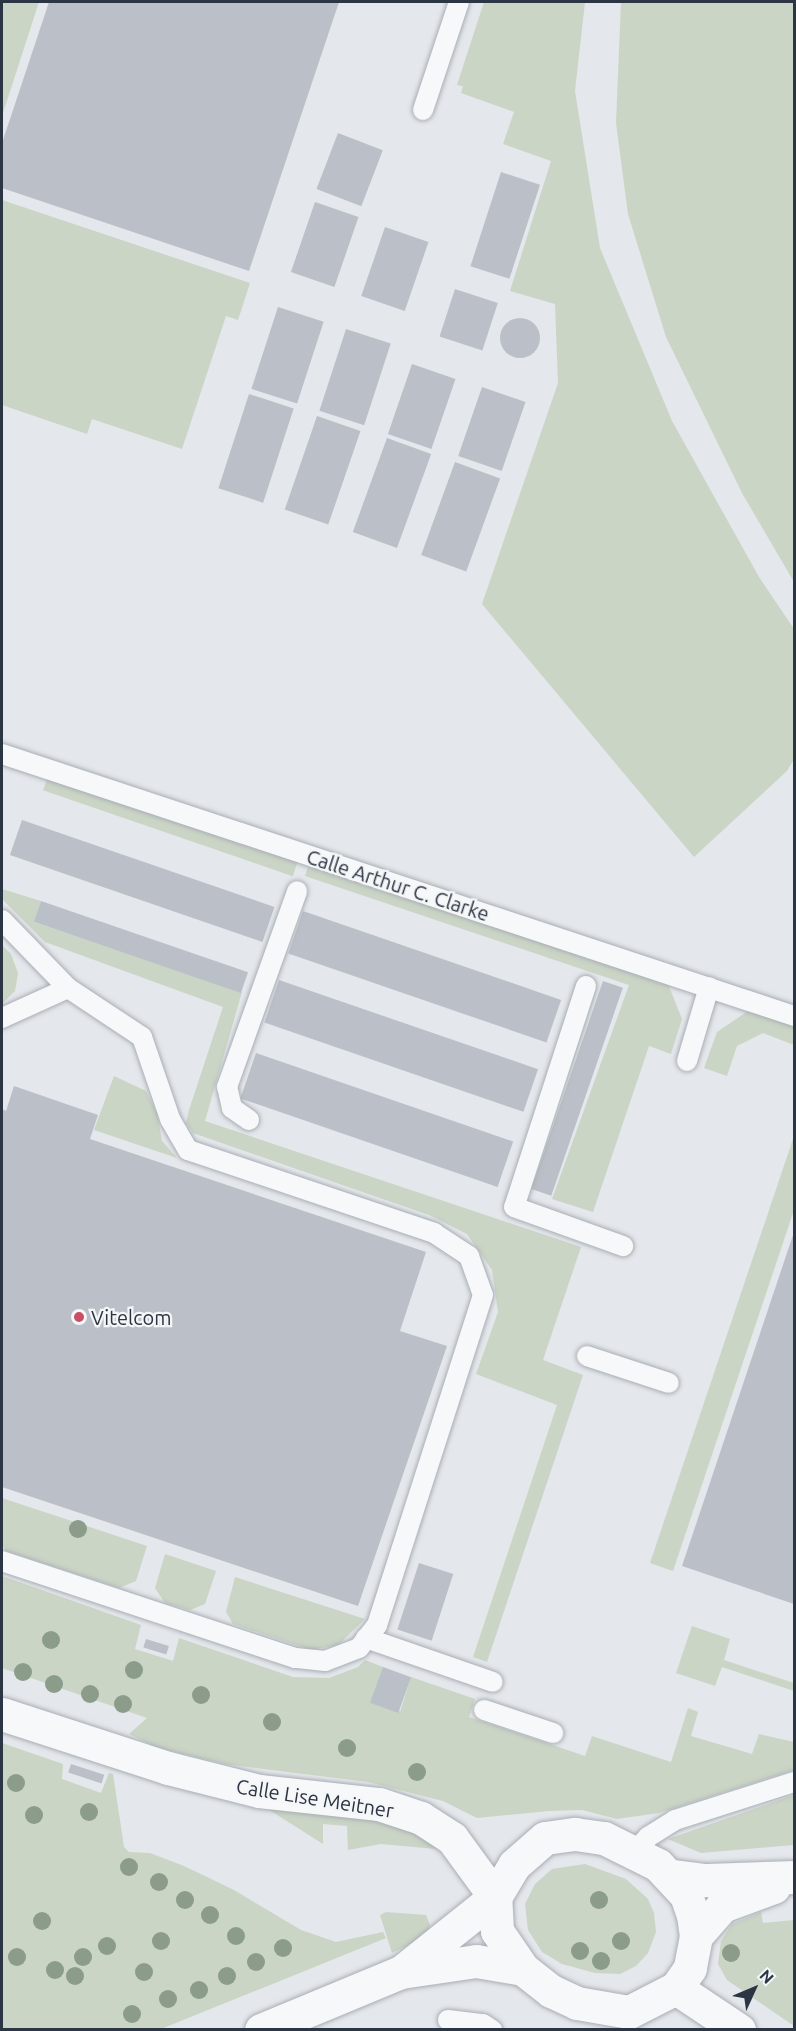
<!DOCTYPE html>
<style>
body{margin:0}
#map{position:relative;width:796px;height:2031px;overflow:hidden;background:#e4e7eb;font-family:Ubuntu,sans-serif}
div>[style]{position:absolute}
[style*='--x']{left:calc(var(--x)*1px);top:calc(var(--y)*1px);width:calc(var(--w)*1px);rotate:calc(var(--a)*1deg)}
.green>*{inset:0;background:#cad5c5;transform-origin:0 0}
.building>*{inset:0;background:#bbc0c8;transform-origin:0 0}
.round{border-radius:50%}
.roads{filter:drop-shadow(0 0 2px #a9aeb5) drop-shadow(0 0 2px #a9aeb5)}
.service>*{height:20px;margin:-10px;padding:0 10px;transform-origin:10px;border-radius:10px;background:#f6f8f9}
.minor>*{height:33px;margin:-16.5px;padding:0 16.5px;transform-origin:16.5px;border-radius:16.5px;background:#f6f8f9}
.tertiary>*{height:33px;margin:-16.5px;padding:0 16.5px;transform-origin:16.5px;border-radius:16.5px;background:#f6f8f9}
.trees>*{width:18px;height:18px;margin:-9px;border-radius:50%;background:#8b9c8a}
.dots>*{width:16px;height:16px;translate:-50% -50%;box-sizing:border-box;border:3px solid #f4f6f8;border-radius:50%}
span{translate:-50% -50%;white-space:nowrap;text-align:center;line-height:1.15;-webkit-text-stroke:4.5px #f4f6f8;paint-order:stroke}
.street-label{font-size:20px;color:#2c3543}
.poi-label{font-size:20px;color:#2c3543}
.left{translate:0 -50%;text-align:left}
.frame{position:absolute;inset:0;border:3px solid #2c3543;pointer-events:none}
.north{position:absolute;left:724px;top:1959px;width:60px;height:60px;-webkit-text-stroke:4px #f4f6f8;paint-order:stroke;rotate:46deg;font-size:16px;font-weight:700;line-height:24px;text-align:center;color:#2c3543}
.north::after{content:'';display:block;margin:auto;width:21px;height:27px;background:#2c3543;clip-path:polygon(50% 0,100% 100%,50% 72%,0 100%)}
</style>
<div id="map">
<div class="green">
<div style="clip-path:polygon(2px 2px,39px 2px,2px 116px)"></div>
<div style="clip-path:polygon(484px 2px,585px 2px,575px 91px,600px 248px,672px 421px,759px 577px,794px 629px,794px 759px,787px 771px,694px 857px,482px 604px,558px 383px,555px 304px,510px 291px,551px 161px,503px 144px,514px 112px,461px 93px,463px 86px,457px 85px)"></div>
<div style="clip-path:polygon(621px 2px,794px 2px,794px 582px,742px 493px,666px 337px,628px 214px,616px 123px)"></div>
<div style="clip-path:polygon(2px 200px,250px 283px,238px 320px,226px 316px,182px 449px,92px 419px,87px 434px,2px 405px)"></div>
<div style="left:48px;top:776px;width:264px;height:15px;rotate:19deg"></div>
<div style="clip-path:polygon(309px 864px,668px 984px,682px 1019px,671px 1054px,649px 1046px,593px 1212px,552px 1199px,629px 985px,305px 876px)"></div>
<div style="clip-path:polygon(2px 889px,41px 901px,34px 922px,242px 992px,205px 1121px,581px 1247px,543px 1360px,583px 1375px,487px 1662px,473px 1657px,557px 1405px,476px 1374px,498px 1312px,492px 1270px,467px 1234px,429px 1215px,193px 1133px,186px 1123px,189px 1110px,223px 1007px,45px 942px,2px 899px)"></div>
<div style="clip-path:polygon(2px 945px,11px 954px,18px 973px,15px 991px,2px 1004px)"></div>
<div style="clip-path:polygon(748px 1011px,794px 1026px,794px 1045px,763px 1033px,737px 1046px,727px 1076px,704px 1068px,717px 1032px)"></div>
<div style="clip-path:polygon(114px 1076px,146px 1091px,157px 1113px,162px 1141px,177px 1158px,94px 1130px)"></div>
<div style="clip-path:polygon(794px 1136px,794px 1210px,673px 1571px,650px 1563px)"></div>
<div style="clip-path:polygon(2px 1498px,147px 1546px,136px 1581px,119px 1588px,6px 1551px,2px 1544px)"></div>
<div style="clip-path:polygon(165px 1554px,216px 1571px,205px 1604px,190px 1610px,165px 1603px,155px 1588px)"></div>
<div style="clip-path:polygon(2px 1576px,141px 1625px,135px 1649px,173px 1661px,179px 1638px,293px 1677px,329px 1678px,358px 1667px,365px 1660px,383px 1667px,400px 1712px,411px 1677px,475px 1699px,469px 1717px,585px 1756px,592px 1736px,671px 1762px,688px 1708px,698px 1712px,691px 1736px,752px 1754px,759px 1734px,794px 1742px,794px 1770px,659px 1813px,617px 1819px,582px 1810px,549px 1811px,477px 1818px,443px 1801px,368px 1782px,225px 1764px,158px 1748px,129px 1734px,147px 1718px,2px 1668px)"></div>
<div style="clip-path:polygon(235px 1577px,365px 1619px,338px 1645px,311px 1650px,233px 1624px,226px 1612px)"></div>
<div style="clip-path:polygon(692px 1626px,730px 1639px,724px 1660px,794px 1683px,794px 1691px,722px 1667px,715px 1686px,676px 1673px)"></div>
<div style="clip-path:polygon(2px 1743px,63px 1764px,62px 1779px,101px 1793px,109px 1773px,113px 1774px,124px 1847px,129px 1852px,150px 1853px,184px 1866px,234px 1890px,301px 1930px,336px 1942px,383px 1932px,386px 1938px,161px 2029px,2px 2029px)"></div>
<div style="clip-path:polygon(794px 1795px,794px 1845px,701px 1853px,668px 1839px)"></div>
<div style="clip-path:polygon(252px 1799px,377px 1813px,447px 1850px,381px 1844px,348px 1850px,347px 1826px,323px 1824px,323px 1844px)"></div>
<div style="clip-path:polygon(585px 1864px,626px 1879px,648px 1899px,654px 1913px,656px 1932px,648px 1953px,636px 1966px,620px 1974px,595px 1973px,562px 1964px,542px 1952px,528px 1930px,525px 1904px,535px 1884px,552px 1869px)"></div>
<div style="clip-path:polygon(386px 1912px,426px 1915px,430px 1925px,426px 1936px,392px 1953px,380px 1915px)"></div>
<div style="clip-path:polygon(761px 1912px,763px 1923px,794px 1920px,794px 2026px,727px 1980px,718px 1964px,721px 1941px,732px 1924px)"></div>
</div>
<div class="building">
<div style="clip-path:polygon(49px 2px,339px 2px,249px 271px,2px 188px,2px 143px)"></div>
<div style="left:338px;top:133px;width:48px;height:60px;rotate:21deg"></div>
<div style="left:501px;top:172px;width:41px;height:99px;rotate:18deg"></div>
<div style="left:315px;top:202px;width:46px;height:74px;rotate:19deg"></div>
<div style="left:385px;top:227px;width:46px;height:73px;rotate:19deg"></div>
<div style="left:455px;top:289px;width:45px;height:50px;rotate:18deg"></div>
<div style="left:278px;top:307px;width:48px;height:86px;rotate:18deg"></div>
<div class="round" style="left:500px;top:318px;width:40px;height:40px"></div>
<div style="left:346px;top:329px;width:47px;height:86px;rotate:18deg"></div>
<div style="left:412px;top:364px;width:46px;height:74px;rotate:19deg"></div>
<div style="left:482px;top:387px;width:46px;height:73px;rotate:19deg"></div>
<div style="left:249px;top:394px;width:47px;height:99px;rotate:18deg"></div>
<div style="left:317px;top:416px;width:46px;height:99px;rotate:19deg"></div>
<div style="left:387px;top:438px;width:47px;height:100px;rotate:20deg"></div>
<div style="left:455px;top:462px;width:48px;height:99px;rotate:20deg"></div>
<div style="left:22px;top:820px;width:267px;height:37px;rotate:19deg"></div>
<div style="left:41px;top:901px;width:219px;height:22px;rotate:19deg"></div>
<div style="left:303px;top:911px;width:273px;height:45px;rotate:19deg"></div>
<div style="left:279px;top:980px;width:274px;height:45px;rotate:19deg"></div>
<div style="left:603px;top:981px;width:21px;height:220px;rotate:19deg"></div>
<div style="left:256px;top:1053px;width:272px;height:48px;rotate:19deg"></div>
<div style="clip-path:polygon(14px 1086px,98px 1115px,90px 1139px,426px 1252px,400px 1331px,447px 1346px,358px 1606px,2px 1487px,2px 1109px,6px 1111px)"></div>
<div style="clip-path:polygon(794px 1232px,794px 1604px,682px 1566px)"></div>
<div style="left:419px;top:1563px;width:36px;height:70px;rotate:18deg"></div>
<div style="left:146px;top:1639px;width:24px;height:9px;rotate:17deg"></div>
<div style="left:383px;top:1667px;width:30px;height:38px;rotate:20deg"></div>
<div style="left:71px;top:1764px;width:35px;height:9px;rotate:18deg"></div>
</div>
<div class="roads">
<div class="service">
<div style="--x:423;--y:110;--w:114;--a:-71.6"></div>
<div style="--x:2;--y:754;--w:834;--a:18.3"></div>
<div style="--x:2;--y:920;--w:95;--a:45.9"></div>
<div style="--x:68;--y:988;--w:89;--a:33.5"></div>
<div style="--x:142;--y:1037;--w:87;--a:71.1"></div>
<div style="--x:170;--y:1119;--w:36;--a:60"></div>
<div style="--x:188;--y:1150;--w:260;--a:18.6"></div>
<div style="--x:434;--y:1233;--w:42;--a:33.3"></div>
<div style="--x:469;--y:1256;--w:41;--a:70.3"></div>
<div style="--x:483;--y:1295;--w:347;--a:107.8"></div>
<div style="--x:377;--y:1625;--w:29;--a:128"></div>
<div style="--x:359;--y:1648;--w:36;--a:159"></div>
<div style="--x:325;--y:1661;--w:30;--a:-174"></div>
<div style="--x:295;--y:1658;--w:309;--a:-161.7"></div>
<div style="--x:586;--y:986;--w:232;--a:108"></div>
<div style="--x:514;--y:1207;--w:116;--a:19.7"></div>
<div style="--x:2;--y:1018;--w:72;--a:-24.4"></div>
<div style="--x:687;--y:1061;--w:77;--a:-73.4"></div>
<div style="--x:249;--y:1120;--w:21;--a:-145"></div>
<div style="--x:232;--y:1108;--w:22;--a:-103"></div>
<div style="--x:227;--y:1087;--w:208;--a:-70.3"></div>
<div style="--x:587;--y:1356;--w:86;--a:18.2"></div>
<div style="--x:366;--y:1638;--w:134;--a:19.1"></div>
<div style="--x:484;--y:1710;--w:73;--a:18.4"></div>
<div style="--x:635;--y:1851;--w:19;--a:-47"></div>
<div style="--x:648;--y:1837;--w:32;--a:-32"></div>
<div style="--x:675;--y:1820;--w:125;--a:-17.7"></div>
<div style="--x:448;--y:2020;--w:35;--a:7"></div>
<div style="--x:483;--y:2024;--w:11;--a:34"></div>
</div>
<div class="minor">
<div style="--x:2;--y:1714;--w:175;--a:18"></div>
<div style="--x:168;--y:1768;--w:94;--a:14.2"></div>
<div style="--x:259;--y:1791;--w:121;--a:6.2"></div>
<div style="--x:379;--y:1804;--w:44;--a:18.4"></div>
<div style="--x:421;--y:1818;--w:37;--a:33"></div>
<div style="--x:452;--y:1838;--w:73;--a:53.9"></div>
</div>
<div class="tertiary">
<div style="--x:575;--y:1834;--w:29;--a:8"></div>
<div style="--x:604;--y:1838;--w:60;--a:26.6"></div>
<div style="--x:658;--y:1865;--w:41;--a:47"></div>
<div style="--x:686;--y:1895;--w:21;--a:71"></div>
<div style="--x:693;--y:1915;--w:21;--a:82"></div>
<div style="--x:696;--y:1936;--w:33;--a:101"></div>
<div style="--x:690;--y:1968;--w:24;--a:125"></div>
<div style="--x:676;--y:1988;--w:53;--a:152.9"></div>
<div style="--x:629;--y:2012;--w:53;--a:-170.2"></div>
<div style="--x:577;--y:2003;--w:29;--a:-155"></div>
<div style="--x:551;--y:1991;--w:36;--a:-142"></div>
<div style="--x:523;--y:1969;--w:46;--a:-124.4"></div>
<div style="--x:497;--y:1931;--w:34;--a:-93"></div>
<div style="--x:495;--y:1897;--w:37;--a:-59"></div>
<div style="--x:514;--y:1865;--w:41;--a:-41.1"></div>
<div style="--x:545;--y:1838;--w:30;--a:-8"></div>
<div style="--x:672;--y:1876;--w:35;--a:7"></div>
<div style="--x:707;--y:1880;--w:87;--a:-2"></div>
<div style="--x:696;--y:1936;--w:40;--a:-49"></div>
<div style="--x:722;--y:1906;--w:55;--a:-20.1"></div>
<div style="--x:405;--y:1969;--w:115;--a:-38.7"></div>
<div style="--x:676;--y:1988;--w:76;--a:33.7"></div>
<div style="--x:261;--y:2030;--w:152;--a:-22.5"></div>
<div style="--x:401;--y:1972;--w:76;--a:-8.3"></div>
<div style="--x:476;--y:1961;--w:48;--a:9.7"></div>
</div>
</div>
<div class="trees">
<div style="left:78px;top:1529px"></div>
<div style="left:51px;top:1640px"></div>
<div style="left:134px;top:1670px"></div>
<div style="left:23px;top:1672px"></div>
<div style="left:54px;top:1684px"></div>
<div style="left:90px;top:1694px"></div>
<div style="left:201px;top:1695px"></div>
<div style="left:123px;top:1704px"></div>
<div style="left:272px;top:1722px"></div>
<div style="left:347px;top:1748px"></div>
<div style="left:417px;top:1772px"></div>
<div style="left:16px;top:1783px"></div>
<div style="left:89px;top:1812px"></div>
<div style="left:34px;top:1815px"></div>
<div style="left:129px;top:1867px"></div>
<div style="left:159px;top:1882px"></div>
<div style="left:185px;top:1900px"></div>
<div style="left:599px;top:1900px"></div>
<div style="left:210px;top:1915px"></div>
<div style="left:42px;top:1921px"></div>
<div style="left:236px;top:1936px"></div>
<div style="left:161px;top:1941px"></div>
<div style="left:621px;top:1941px"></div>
<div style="left:107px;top:1946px"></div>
<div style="left:283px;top:1948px"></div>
<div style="left:580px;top:1951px"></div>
<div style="left:731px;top:1953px"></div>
<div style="left:17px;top:1957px"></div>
<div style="left:83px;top:1957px"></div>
<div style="left:601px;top:1961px"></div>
<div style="left:256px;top:1962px"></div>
<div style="left:55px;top:1970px"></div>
<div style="left:144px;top:1972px"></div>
<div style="left:75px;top:1976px"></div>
<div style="left:227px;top:1976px"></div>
<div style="left:199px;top:1990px"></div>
<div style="left:168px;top:1999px"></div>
<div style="left:132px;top:2014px"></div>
</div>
<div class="dots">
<div style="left:79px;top:1317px;background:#ca4f66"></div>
</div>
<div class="street-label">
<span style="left:398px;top:885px;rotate:18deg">Calle Arthur C. Clarke</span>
<span style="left:315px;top:1798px;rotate:9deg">Calle Lise Meitner</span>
</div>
<div class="poi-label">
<span class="left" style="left:91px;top:1317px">Vitelcom</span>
</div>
<div class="frame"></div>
<div class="north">N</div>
</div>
